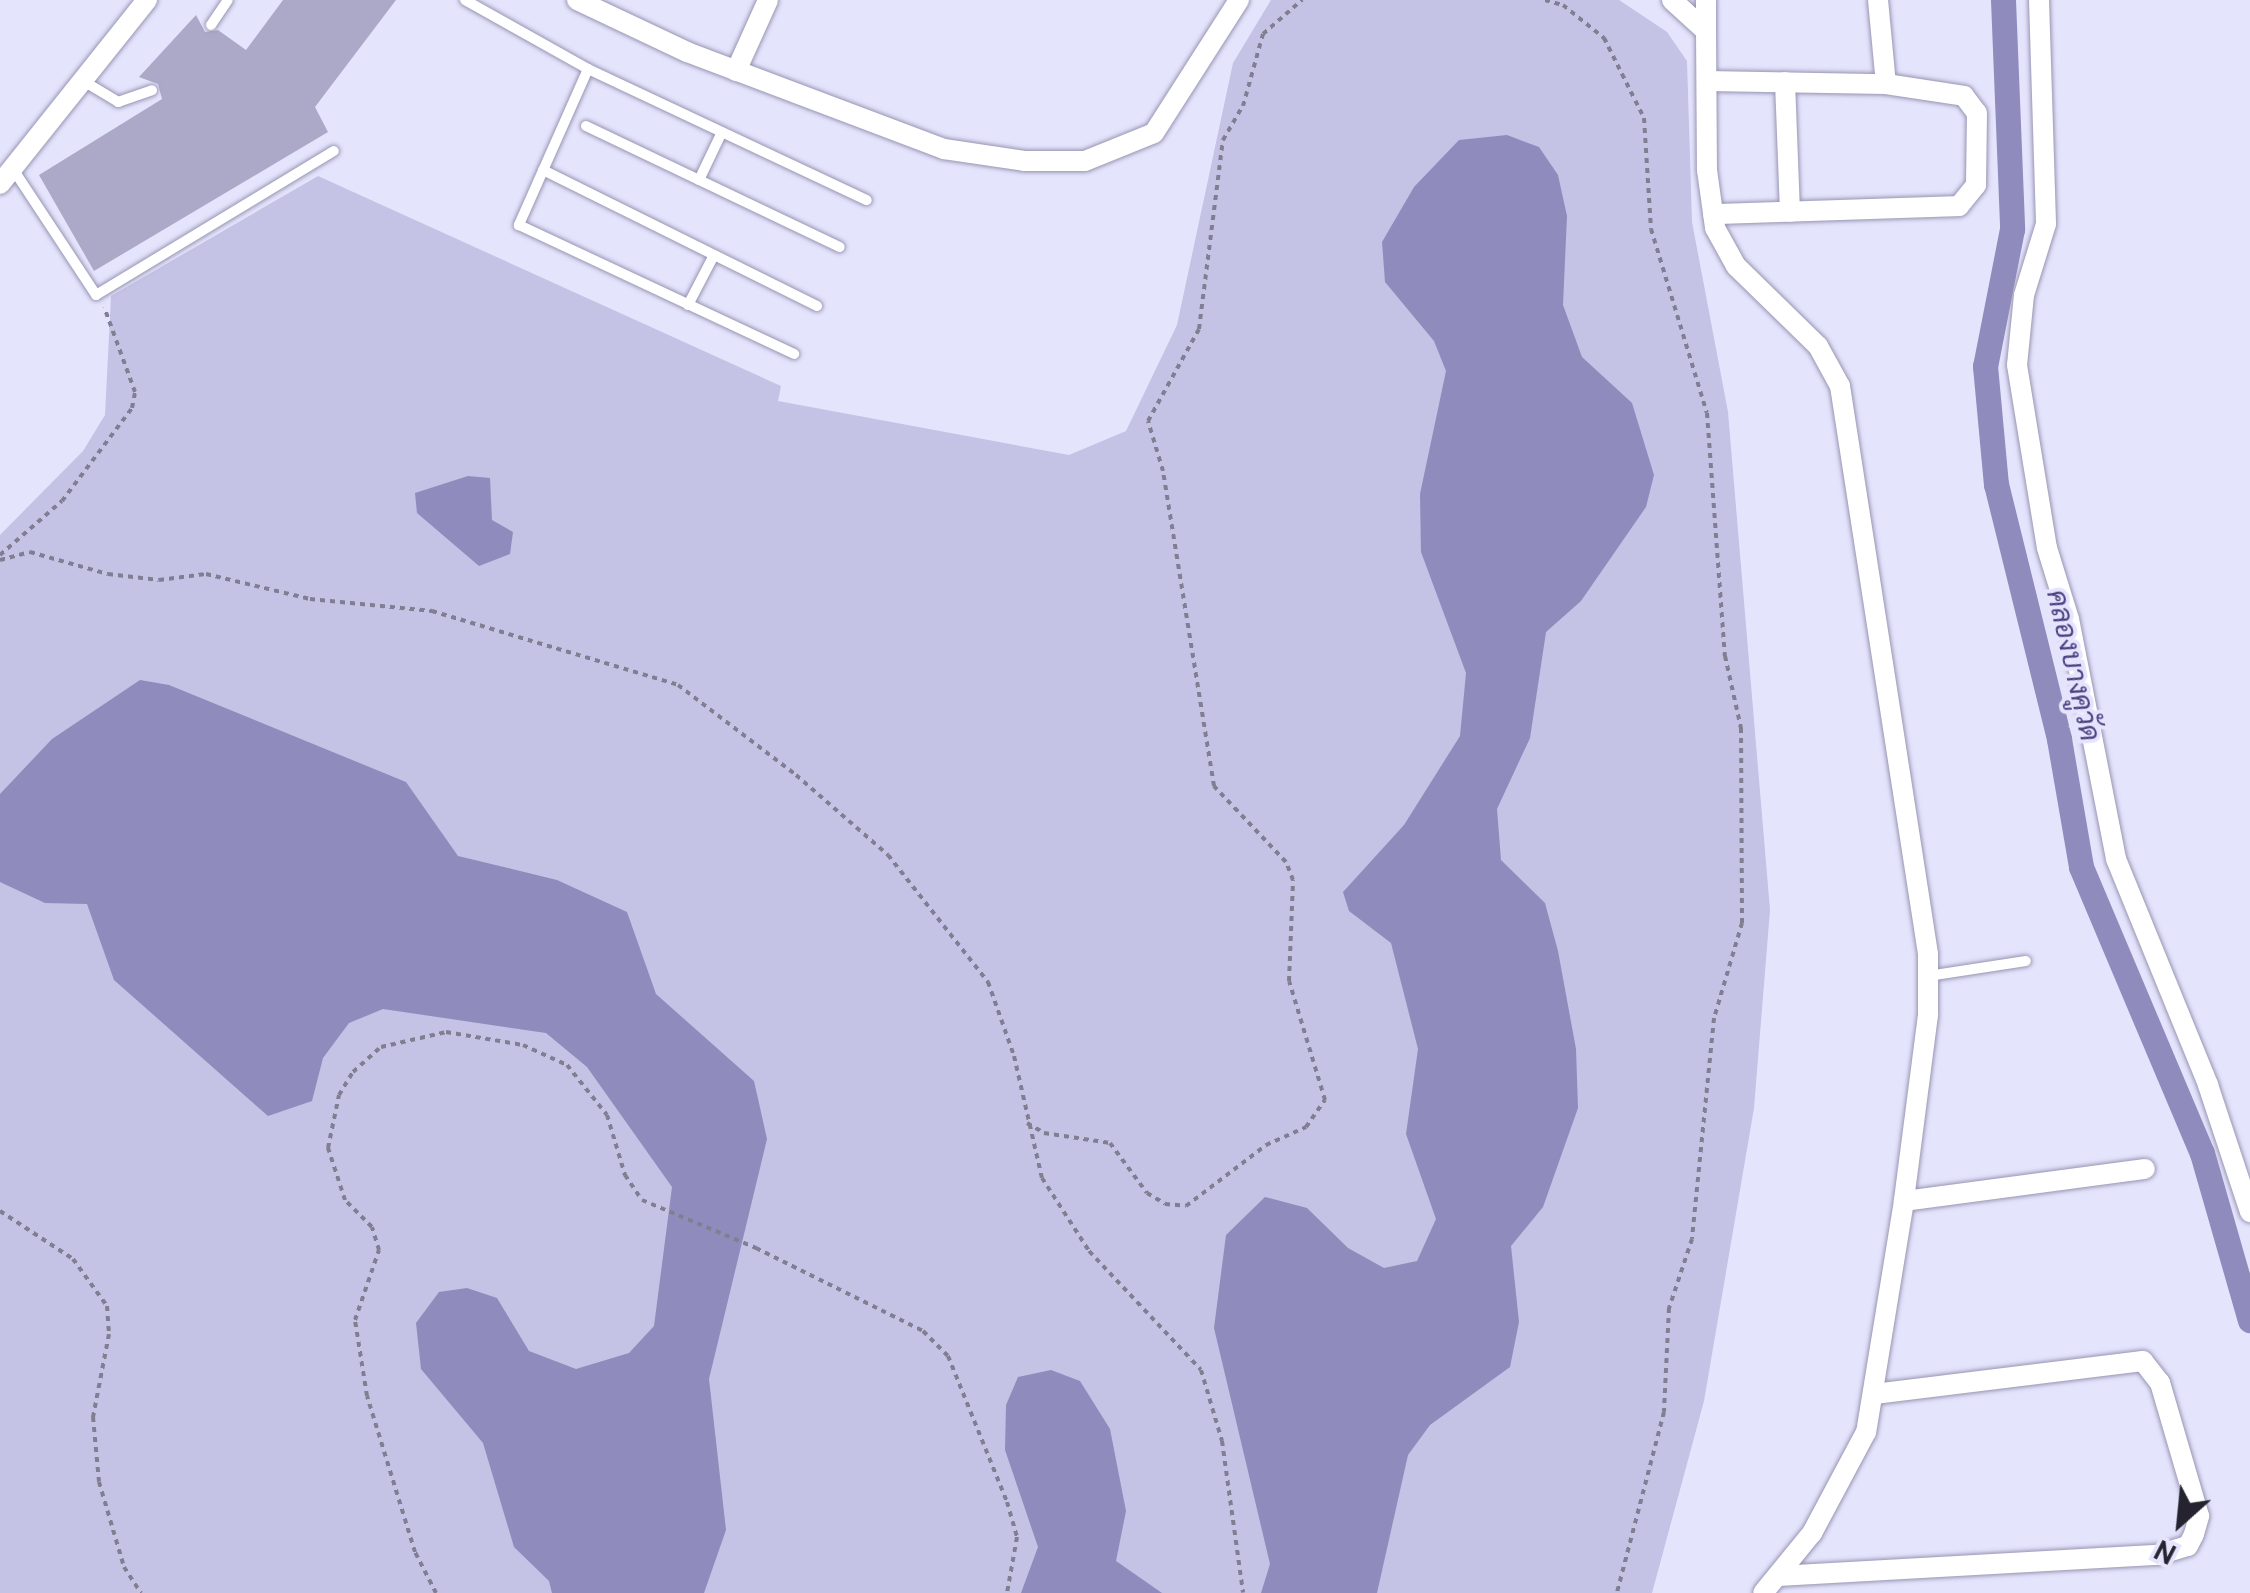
<!DOCTYPE html>
<meta charset="utf-8">
<style>
body{margin:0}
#map{position:relative;width:2250px;height:1593px;overflow:hidden;background:#e5e4fd;font-family:Overpass,Sarabun,sans-serif}
div>[style]{position:absolute}
[style*='--x']{left:calc(var(--x)*1px);top:calc(var(--y)*1px);width:calc(var(--w)*1px);rotate:calc(var(--a)*1deg)}
.green>*{inset:0;background:#c4c2e5}
.water>*{inset:0;background:#8f8bbd}
.canal>*{height:25px;margin:-12.5px;padding:0 12.5px;transform-origin:12.5px;border-radius:12.5px;background:#8f8bbd}
.building>*{inset:0;background:#aba9c7}
.path>*{height:4px;margin-top:-2px;transform-origin:0;background:repeating-linear-gradient(90deg,#807f92 0 5px,transparent 0 10px)}
.roads{filter:drop-shadow(0 0 2px #9795b2) drop-shadow(0 0 2px #9795b2)}
.lane>*{height:10px;margin:-5px;padding:0 5px;transform-origin:5px;border-radius:5px;background:#fff}
.street>*{height:20px;margin:-10px;padding:0 10px;transform-origin:10px;border-radius:10px;background:#fff}
span{translate:-50% -50%;white-space:nowrap;text-align:center;line-height:1.15;-webkit-text-stroke:8px #e5e4fd;paint-order:stroke}
.water-label{font-size:28px;color:#4c4282;font-style:italic}
.north{position:absolute;left:2130px;top:1473px;width:100px;height:100px;-webkit-text-stroke:8px #e5e4fd;paint-order:stroke;rotate:207deg;font-size:28px;font-weight:700;line-height:40px;text-align:center;color:#24232f}
.north::after{content:'';display:block;margin:auto;width:35px;height:45px;background:#24232f;clip-path:polygon(50% 0,100% 100%,50% 72%,0 100%)}
</style>
<div id="map">
<div class="green">
<div style="clip-path:polygon(1271px 0,1619px 0,1667px 32px,1687px 61px,1692px 222px,1728px 412px,1770px 910px,1754px 1108px,1704px 1401px,1652px 1593px,0 1593px,0 535px,83px 451px,105px 415px,111px 296px,318px 176px,781px 386px,778px 401px,1069px 455px,1126px 431px,1177px 325px,1233px 63px)"></div>
</div>
<div class="water">
<div style="clip-path:polygon(1507px 135px,1539px 147px,1558px 175px,1567px 216px,1563px 305px,1582px 357px,1632px 403px,1654px 475px,1646px 507px,1581px 601px,1546px 632px,1530px 738px,1497px 809px,1501px 860px,1545px 903px,1558px 951px,1576px 1049px,1578px 1108px,1543px 1207px,1511px 1246px,1519px 1322px,1510px 1367px,1430px 1425px,1408px 1455px,1377px 1593px,1261px 1593px,1270px 1564px,1214px 1328px,1226px 1235px,1265px 1197px,1307px 1208px,1348px 1248px,1384px 1268px,1417px 1261px,1436px 1219px,1406px 1134px,1418px 1049px,1391px 943px,1349px 911px,1343px 892px,1404px 825px,1460px 736px,1466px 673px,1421px 552px,1420px 494px,1446px 371px,1434px 341px,1385px 282px,1382px 242px,1414px 187px,1459px 140px)"></div>
<div style="clip-path:polygon(468px 476px,490px 478px,492px 520px,513px 532px,510px 554px,479px 566px,417px 513px,415px 493px)"></div>
<div style="clip-path:polygon(140px 680px,169px 685px,406px 782px,458px 856px,557px 880px,627px 912px,656px 994px,754px 1081px,767px 1139px,709px 1379px,726px 1530px,704px 1593px,552px 1593px,549px 1581px,514px 1547px,483px 1443px,421px 1369px,416px 1323px,439px 1292px,467px 1288px,497px 1298px,529px 1351px,576px 1369px,629px 1353px,654px 1326px,672px 1187px,587px 1067px,546px 1033px,383px 1009px,349px 1023px,323px 1058px,312px 1101px,268px 1116px,114px 980px,87px 904px,45px 903px,0 882px,0 794px,52px 739px)"></div>
<div style="clip-path:polygon(1051px 1370px,1080px 1381px,1110px 1429px,1126px 1511px,1116px 1561px,1162px 1593px,1021px 1593px,1038px 1547px,1005px 1450px,1006px 1405px,1018px 1377px)"></div>
</div>
<div class="canal">
<div style="--x:2003;--y:0;--w:229;--a:87.7"></div>
<div style="--x:2012;--y:229;--w:140;--a:101.1"></div>
<div style="--x:1985;--y:366;--w:119;--a:84.7"></div>
<div style="--x:1996;--y:484;--w:263;--a:76.1"></div>
<div style="--x:2059;--y:739;--w:130;--a:80.2"></div>
<div style="--x:2081;--y:867;--w:311;--a:67.1"></div>
<div style="--x:2202;--y:1153;--w:174;--a:74"></div>
</div>
<div class="building">
<div style="clip-path:polygon(283px 0,396px 0,315px 107px,328px 132px,94px 271px,39px 175px,162px 99px,158px 84px,139px 77px,196px 15px,205px 32px,218px 30px,246px 50px)"></div>
</div>
<div class="path">
<div style="--x:1545;--y:0;--w:19;--a:16"></div>
<div style="--x:1563;--y:5;--w:53;--a:38.8"></div>
<div style="--x:1604;--y:38;--w:89;--a:63.4"></div>
<div style="--x:1644;--y:118;--w:111;--a:86.4"></div>
<div style="--x:1651;--y:229;--w:192;--a:73.1"></div>
<div style="--x:1707;--y:413;--w:244;--a:85.8"></div>
<div style="--x:1725;--y:656;--w:74;--a:77.5"></div>
<div style="--x:1741;--y:728;--w:195;--a:89.7"></div>
<div style="--x:1742;--y:923;--w:99;--a:106.4"></div>
<div style="--x:1714;--y:1018;--w:222;--a:95.7"></div>
<div style="--x:1692;--y:1239;--w:73;--a:108.4"></div>
<div style="--x:1669;--y:1308;--w:104;--a:92.8"></div>
<div style="--x:1664;--y:1412;--w:187;--a:104.6"></div>
<div style="--x:0;--y:555;--w:82;--a:-41.1"></div>
<div style="--x:62;--y:501;--w:116;--a:-53"></div>
<div style="--x:132;--y:408;--w:16;--a:-79"></div>
<div style="--x:135;--y:392;--w:90;--a:-110"></div>
<div style="--x:0;--y:560;--w:31;--a:-15"></div>
<div style="--x:30;--y:552;--w:81;--a:15.8"></div>
<div style="--x:108;--y:574;--w:51;--a:6.7"></div>
<div style="--x:159;--y:580;--w:47;--a:-7.3"></div>
<div style="--x:206;--y:574;--w:107;--a:13.5"></div>
<div style="--x:310;--y:599;--w:123;--a:5.6"></div>
<div style="--x:432;--y:611;--w:257;--a:16.7"></div>
<div style="--x:678;--y:685;--w:148;--a:37.3"></div>
<div style="--x:796;--y:775;--w:122;--a:41"></div>
<div style="--x:888;--y:855;--w:162;--a:51.8"></div>
<div style="--x:988;--y:982;--w:78;--a:70.6"></div>
<div style="--x:1014;--y:1056;--w:125;--a:77.1"></div>
<div style="--x:1042;--y:1178;--w:87;--a:57.2"></div>
<div style="--x:1089;--y:1251;--w:163;--a:46.7"></div>
<div style="--x:1201;--y:1370;--w:74;--a:73.5"></div>
<div style="--x:1222;--y:1441;--w:153;--a:82.1"></div>
<div style="--x:1027;--y:1123;--w:20;--a:30"></div>
<div style="--x:1044;--y:1133;--w:67;--a:8.6"></div>
<div style="--x:1110;--y:1143;--w:62;--a:53.5"></div>
<div style="--x:1147;--y:1193;--w:21;--a:31"></div>
<div style="--x:1165;--y:1204;--w:21;--a:5"></div>
<div style="--x:1186;--y:1206;--w:101;--a:-37.3"></div>
<div style="--x:1266;--y:1145;--w:44;--a:-24.2"></div>
<div style="--x:1306;--y:1127;--w:33;--a:-55"></div>
<div style="--x:1325;--y:1100;--w:124;--a:-106.8"></div>
<div style="--x:1289;--y:981;--w:101;--a:-87.7"></div>
<div style="--x:1293;--y:880;--w:19;--a:-111"></div>
<div style="--x:1286;--y:862;--w:105;--a:-133.5"></div>
<div style="--x:1214;--y:786;--w:319;--a:-99.2"></div>
<div style="--x:1163;--y:471;--w:52;--a:-106.7"></div>
<div style="--x:1148;--y:421;--w:105;--a:-61"></div>
<div style="--x:1199;--y:329;--w:191;--a:-82.8"></div>
<div style="--x:1223;--y:140;--w:39;--a:-60"></div>
<div style="--x:1243;--y:106;--w:75;--a:-74.5"></div>
<div style="--x:1263;--y:34;--w:52;--a:-41.1"></div>
<div style="--x:0;--y:1211;--w:87;--a:33.3"></div>
<div style="--x:73;--y:1259;--w:58;--a:54.1"></div>
<div style="--x:107;--y:1306;--w:28;--a:86"></div>
<div style="--x:109;--y:1334;--w:85;--a:100.9"></div>
<div style="--x:93;--y:1417;--w:65;--a:84.7"></div>
<div style="--x:99;--y:1482;--w:89;--a:73.6"></div>
<div style="--x:124;--y:1567;--w:31;--a:57"></div>
<div style="--x:436;--y:1593;--w:46;--a:-117.1"></div>
<div style="--x:415;--y:1552;--w:163;--a:-107.1"></div>
<div style="--x:367;--y:1396;--w:77;--a:-99"></div>
<div style="--x:355;--y:1320;--w:74;--a:-71.1"></div>
<div style="--x:379;--y:1250;--w:24;--a:-107"></div>
<div style="--x:372;--y:1227;--w:38;--a:-135"></div>
<div style="--x:345;--y:1200;--w:55;--a:-108.1"></div>
<div style="--x:328;--y:1148;--w:54;--a:-78.3"></div>
<div style="--x:339;--y:1095;--w:27;--a:-59"></div>
<div style="--x:353;--y:1072;--w:38;--a:-42"></div>
<div style="--x:381;--y:1047;--w:67;--a:-13"></div>
<div style="--x:446;--y:1032;--w:78;--a:9.6"></div>
<div style="--x:523;--y:1045;--w:48;--a:24.4"></div>
<div style="--x:567;--y:1065;--w:64;--a:51.3"></div>
<div style="--x:607;--y:1115;--w:63;--a:73.3"></div>
<div style="--x:625;--y:1175;--w:30;--a:56"></div>
<div style="--x:642;--y:1200;--w:124;--a:22.8"></div>
<div style="--x:756;--y:1248;--w:186;--a:26.4"></div>
<div style="--x:923;--y:1331;--w:35;--a:45"></div>
<div style="--x:948;--y:1356;--w:157;--a:68"></div>
<div style="--x:1007;--y:1502;--w:36;--a:74"></div>
<div style="--x:1017;--y:1537;--w:57;--a:100.1"></div>
</div>
<div class="roads">
<div class="lane">
<div style="--x:465;--y:0;--w:141;--a:29.3"></div>
<div style="--x:588;--y:69;--w:308;--a:25.2"></div>
<div style="--x:211;--y:25;--w:30;--a:-56"></div>
<div style="--x:588;--y:69;--w:171;--a:113.9"></div>
<div style="--x:519;--y:225;--w:304;--a:25.1"></div>
<div style="--x:85;--y:82;--w:39;--a:31"></div>
<div style="--x:118;--y:102;--w:36;--a:-19"></div>
<div style="--x:586;--y:126;--w:281;--a:25.5"></div>
<div style="--x:13;--y:169;--w:151;--a:56.6"></div>
<div style="--x:96;--y:295;--w:278;--a:-31.2"></div>
<div style="--x:543;--y:170;--w:306;--a:26.4"></div>
<div style="--x:699;--y:180;--w:53;--a:-64.4"></div>
<div style="--x:688;--y:305;--w:56;--a:-62.5"></div>
<div style="--x:1928;--y:976;--w:99;--a:-8.7"></div>
</div>
<div class="street">
<div style="--x:577;--y:0;--w:122;--a:25.3"></div>
<div style="--x:687;--y:52;--w:275;--a:20.7"></div>
<div style="--x:944;--y:149;--w:81;--a:8.5"></div>
<div style="--x:1024;--y:161;--w:61;--a:0"></div>
<div style="--x:1085;--y:161;--w:74;--a:-22.1"></div>
<div style="--x:1154;--y:133;--w:158;--a:-57.4"></div>
<div style="--x:1672;--y:0;--w:46;--a:42.4"></div>
<div style="--x:1706;--y:31;--w:139;--a:89.6"></div>
<div style="--x:1707;--y:170;--w:59;--a:82.1"></div>
<div style="--x:1715;--y:228;--w:43;--a:61.1"></div>
<div style="--x:1736;--y:266;--w:115;--a:44.3"></div>
<div style="--x:1818;--y:346;--w:46;--a:61.2"></div>
<div style="--x:1840;--y:386;--w:575;--a:81.19"></div>
<div style="--x:1928;--y:954;--w:61;--a:90"></div>
<div style="--x:1928;--y:1015;--w:188;--a:97.4"></div>
<div style="--x:1904;--y:1201;--w:234;--a:99.3"></div>
<div style="--x:1866;--y:1432;--w:115;--a:118.1"></div>
<div style="--x:1812;--y:1533;--w:77;--a:129.2"></div>
<div style="--x:1878;--y:0;--w:84;--a:84.6"></div>
<div style="--x:2039;--y:0;--w:224;--a:88.2"></div>
<div style="--x:2046;--y:224;--w:74;--a:107.2"></div>
<div style="--x:2024;--y:295;--w:70;--a:95.7"></div>
<div style="--x:2017;--y:365;--w:185;--a:80.7"></div>
<div style="--x:2047;--y:548;--w:74;--a:72.8"></div>
<div style="--x:2069;--y:619;--w:245;--a:78.9"></div>
<div style="--x:2116;--y:859;--w:244;--a:67.8"></div>
<div style="--x:2208;--y:1085;--w:134;--a:71.7"></div>
<div style="--x:1706;--y:31;--w:31;--a:-90"></div>
<div style="--x:736;--y:71;--w:78;--a:-65.7"></div>
<div style="--x:1707;--y:81;--w:179;--a:1"></div>
<div style="--x:1886;--y:84;--w:79;--a:8.7"></div>
<div style="--x:1964;--y:96;--w:21;--a:53"></div>
<div style="--x:1977;--y:113;--w:72;--a:90.8"></div>
<div style="--x:1976;--y:185;--w:27;--a:129"></div>
<div style="--x:1959;--y:206;--w:246;--a:178.1"></div>
<div style="--x:1785;--y:82;--w:130;--a:87.8"></div>
<div style="--x:0;--y:184;--w:236;--a:-51.4"></div>
<div style="--x:1904;--y:1201;--w:243;--a:-7.6"></div>
<div style="--x:1778;--y:1576;--w:381;--a:-3.2"></div>
<div style="--x:2158;--y:1555;--w:31;--a:-17"></div>
<div style="--x:2188;--y:1546;--w:13;--a:-63"></div>
<div style="--x:2194;--y:1534;--w:19;--a:-74"></div>
<div style="--x:2199;--y:1516;--w:139;--a:-106.3"></div>
<div style="--x:2160;--y:1383;--w:28;--a:-128"></div>
<div style="--x:2143;--y:1361;--w:271;--a:173"></div>
</div>
</div>
<div class="water-label">
<span style="left:2071px;top:666px;rotate:77deg">คลองบางคูวัด</span>
</div>
<div class="north">N</div>
</div>
